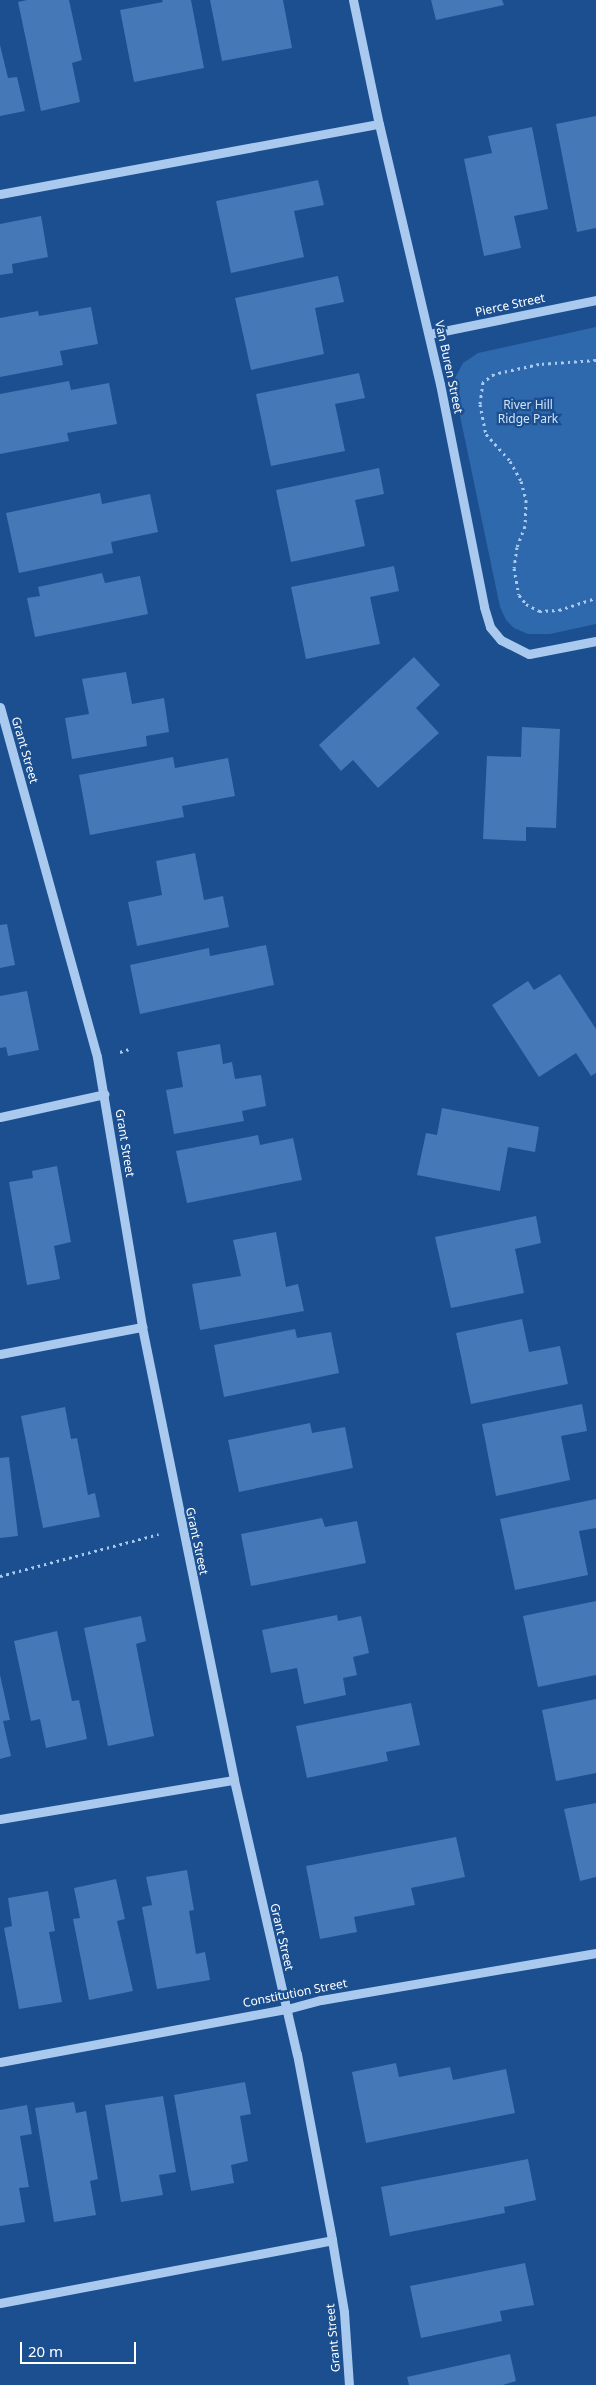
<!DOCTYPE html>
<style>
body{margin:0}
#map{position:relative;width:596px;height:2385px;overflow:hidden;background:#1b4f8f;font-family:"Noto Sans",sans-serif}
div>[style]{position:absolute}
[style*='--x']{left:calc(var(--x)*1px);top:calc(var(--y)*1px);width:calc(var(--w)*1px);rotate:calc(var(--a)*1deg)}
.green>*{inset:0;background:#2e69ad}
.building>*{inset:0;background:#4478b7}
.path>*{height:3px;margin-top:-1.5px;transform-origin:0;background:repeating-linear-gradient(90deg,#a9c9ee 0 2.5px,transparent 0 6.5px)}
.minor>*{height:9px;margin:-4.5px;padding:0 4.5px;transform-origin:4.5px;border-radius:4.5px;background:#a9c9ee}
span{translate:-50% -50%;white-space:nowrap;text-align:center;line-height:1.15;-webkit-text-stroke:4.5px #1b4f8f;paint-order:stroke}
.street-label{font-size:12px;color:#fff}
.park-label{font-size:12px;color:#cfe3fa}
.scale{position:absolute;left:20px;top:2342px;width:116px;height:22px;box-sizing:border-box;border:2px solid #fff;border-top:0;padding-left:6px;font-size:15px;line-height:18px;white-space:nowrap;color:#fff;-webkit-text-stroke:4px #1b4f8f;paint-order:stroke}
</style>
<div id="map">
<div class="green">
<div style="clip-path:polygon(596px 327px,596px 624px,550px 634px,528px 634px,514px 628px,506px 620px,500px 607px,454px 387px,455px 378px,463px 363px,478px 353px)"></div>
</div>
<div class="building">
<div style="clip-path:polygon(27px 0,69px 0,82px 60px,72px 63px,80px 102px,41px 111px,18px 2px)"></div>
<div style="clip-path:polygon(162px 0,191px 0,204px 68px,134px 82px,120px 10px,163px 2px)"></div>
<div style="clip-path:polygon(210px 0,283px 0,292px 48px,222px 61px)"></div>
<div style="clip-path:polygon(431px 0,502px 0,504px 5px,436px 20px)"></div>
<div style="clip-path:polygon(0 45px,8px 78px,17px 77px,25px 111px,0 116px)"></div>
<div style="clip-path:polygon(596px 116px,596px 228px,577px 232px,556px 124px)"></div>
<div style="clip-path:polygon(532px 127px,548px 209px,514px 216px,521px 248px,484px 256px,464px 159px,492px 153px,488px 136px)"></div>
<div style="clip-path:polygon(318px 180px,324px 205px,294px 211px,304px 257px,231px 273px,216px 201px)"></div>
<div style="clip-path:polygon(41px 216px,48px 257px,12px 264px,13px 273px,0 275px,0 224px)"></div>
<div style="clip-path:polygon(338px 276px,344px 302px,315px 308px,324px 354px,251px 370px,235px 298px)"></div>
<div style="clip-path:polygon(91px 307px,98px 344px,60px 351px,63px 365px,0 377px,0 318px,38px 311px,39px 316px)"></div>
<div style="clip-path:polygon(359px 373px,365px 398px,335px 404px,345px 451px,271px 466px,256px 394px)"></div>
<div style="clip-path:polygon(69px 381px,71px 390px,109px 383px,117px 424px,67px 433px,69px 441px,0 454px,0 394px)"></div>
<div style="clip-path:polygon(379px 468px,384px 494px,355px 500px,365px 546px,291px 562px,276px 490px)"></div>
<div style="clip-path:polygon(100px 493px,102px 504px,150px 494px,158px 532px,111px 542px,113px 553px,19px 573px,6px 513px)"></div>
<div style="clip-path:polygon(394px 566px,399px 591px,370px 597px,380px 644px,306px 659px,291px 587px)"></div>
<div style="clip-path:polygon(102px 573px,105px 583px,140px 576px,148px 614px,35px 637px,27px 598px,40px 596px,38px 587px)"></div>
<div style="clip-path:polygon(414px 657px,440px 685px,416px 708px,439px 733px,378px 788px,353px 760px,341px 771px,319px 745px)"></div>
<div style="clip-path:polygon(126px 672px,132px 704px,164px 698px,169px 732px,146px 736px,147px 746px,72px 759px,65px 718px,89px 714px,82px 679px)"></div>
<div style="clip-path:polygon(522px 727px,560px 729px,556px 828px,526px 827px,526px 841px,483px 839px,487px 756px,521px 757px)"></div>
<div style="clip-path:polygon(173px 757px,175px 768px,228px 758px,235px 796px,182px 806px,184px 817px,90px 835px,79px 775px)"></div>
<div style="clip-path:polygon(195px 853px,204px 900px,223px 896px,229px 927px,137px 946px,128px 902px,162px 895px,156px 861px)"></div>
<div style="clip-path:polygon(7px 924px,15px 965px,0 968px,0 925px)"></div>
<div style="clip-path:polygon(266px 945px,274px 985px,140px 1014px,130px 965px,209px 948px,210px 956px)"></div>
<div style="clip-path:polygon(560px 974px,596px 1029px,596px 1073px,591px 1076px,576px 1053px,539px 1077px,492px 1005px,528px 981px,534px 990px)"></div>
<div style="clip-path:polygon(27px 991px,39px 1050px,8px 1056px,6px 1047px,0 1048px,0 996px)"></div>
<div style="clip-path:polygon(220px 1044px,223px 1064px,232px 1062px,235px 1079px,261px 1075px,266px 1106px,242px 1111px,244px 1121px,174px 1134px,166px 1090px,183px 1087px,177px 1052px)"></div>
<div style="clip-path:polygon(442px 1108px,539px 1127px,535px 1152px,508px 1147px,500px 1191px,417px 1175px,426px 1133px,437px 1135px)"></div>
<div style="clip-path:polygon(258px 1135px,260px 1145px,293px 1138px,302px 1180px,187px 1203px,176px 1151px)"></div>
<div style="clip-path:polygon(57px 1166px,71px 1242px,54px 1246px,60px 1279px,27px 1285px,9px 1182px,33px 1178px,32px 1171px)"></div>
<div style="clip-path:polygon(536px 1216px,541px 1243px,515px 1249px,524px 1293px,451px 1308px,435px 1237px)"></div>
<div style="clip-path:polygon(276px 1232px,286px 1287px,298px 1284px,304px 1311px,200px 1330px,192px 1284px,241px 1276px,233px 1240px)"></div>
<div style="clip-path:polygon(522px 1319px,529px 1352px,560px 1346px,568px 1384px,471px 1404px,456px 1333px)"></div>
<div style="clip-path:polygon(295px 1329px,297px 1338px,331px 1332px,339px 1373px,224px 1397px,214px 1345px)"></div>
<div style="clip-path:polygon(582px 1404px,587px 1431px,561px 1436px,570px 1480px,496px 1496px,482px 1424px)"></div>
<div style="clip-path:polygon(65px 1407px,71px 1439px,77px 1438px,88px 1495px,95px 1493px,100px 1517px,43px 1528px,21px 1416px)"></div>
<div style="clip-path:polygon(310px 1423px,312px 1433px,345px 1427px,353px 1468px,239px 1492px,228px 1440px)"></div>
<div style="clip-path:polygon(9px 1457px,18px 1536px,0 1538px,0 1458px)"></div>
<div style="clip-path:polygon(596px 1499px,596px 1528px,579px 1531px,588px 1575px,515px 1590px,500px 1519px)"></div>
<div style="clip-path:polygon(322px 1518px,325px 1527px,357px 1521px,366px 1563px,251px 1586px,241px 1534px)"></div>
<div style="clip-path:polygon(596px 1601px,596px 1675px,538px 1687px,523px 1616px)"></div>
<div style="clip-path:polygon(337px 1615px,338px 1621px,361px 1616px,369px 1653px,353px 1657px,357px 1675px,343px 1678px,346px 1695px,304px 1704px,297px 1668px,271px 1673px,262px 1630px)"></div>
<div style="clip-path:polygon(141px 1616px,146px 1641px,136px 1644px,154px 1736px,108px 1746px,84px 1628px)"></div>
<div style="clip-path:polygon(57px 1631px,72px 1701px,79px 1700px,87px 1739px,46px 1748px,40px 1719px,31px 1721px,14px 1641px)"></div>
<div style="clip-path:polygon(0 1675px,10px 1720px,3px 1721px,11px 1756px,0 1759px)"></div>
<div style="clip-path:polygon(596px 1699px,596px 1773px,556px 1781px,542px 1710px)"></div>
<div style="clip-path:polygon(411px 1703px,420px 1745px,386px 1752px,388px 1761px,307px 1778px,296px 1726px)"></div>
<div style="clip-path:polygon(596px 1803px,596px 1877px,580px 1881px,564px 1809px)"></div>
<div style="clip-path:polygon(456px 1837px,465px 1877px,411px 1888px,415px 1905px,354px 1917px,357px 1932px,320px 1939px,306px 1866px)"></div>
<div style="clip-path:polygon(187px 1870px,194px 1910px,189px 1911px,196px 1954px,205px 1952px,210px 1980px,157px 1989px,142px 1907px,152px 1905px,146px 1877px)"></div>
<div style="clip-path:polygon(116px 1879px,125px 1919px,117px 1921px,133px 1991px,89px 2000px,73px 1919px,80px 1918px,74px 1888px)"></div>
<div style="clip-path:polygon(48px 1891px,55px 1931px,49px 1932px,62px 2002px,19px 2009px,4px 1928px,12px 1926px,8px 1898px)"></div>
<div style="clip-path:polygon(396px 2063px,399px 2077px,450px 2067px,453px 2080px,506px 2069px,515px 2113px,366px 2143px,352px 2072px)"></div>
<div style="clip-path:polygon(245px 2082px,251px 2114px,240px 2116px,248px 2161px,231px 2165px,234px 2183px,191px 2191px,174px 2095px)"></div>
<div style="clip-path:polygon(163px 2096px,176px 2172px,159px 2175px,163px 2195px,121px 2202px,105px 2105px)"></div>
<div style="clip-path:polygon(74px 2102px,76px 2113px,86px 2111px,98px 2179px,90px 2181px,96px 2215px,54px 2222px,35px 2108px)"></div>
<div style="clip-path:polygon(27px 2105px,32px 2134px,20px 2136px,29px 2187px,19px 2188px,25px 2222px,0 2226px,0 2110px)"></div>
<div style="clip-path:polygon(528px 2159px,536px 2200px,504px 2207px,505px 2213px,390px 2236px,381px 2187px)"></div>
<div style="clip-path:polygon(525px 2263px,534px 2305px,500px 2311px,502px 2321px,421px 2338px,410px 2286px)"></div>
<div style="clip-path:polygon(510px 2354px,516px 2381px,503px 2385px,409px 2385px,407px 2377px)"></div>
</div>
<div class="path">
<div style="--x:596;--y:360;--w:57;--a:176"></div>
<div style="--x:539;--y:364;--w:46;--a:167.5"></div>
<div style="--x:494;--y:374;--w:14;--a:144"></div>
<div style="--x:483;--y:382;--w:22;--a:98"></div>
<div style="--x:480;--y:404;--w:31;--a:79"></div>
<div style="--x:486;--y:434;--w:36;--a:48"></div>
<div style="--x:510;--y:461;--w:23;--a:61"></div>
<div style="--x:521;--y:481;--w:20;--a:75"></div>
<div style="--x:526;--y:500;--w:26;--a:92"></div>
<div style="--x:525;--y:526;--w:22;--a:111"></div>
<div style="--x:517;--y:547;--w:21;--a:98"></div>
<div style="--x:514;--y:568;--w:27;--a:80"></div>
<div style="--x:519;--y:595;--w:11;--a:52"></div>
<div style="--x:526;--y:604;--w:15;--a:28"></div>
<div style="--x:539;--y:611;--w:20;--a:-3"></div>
<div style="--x:559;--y:610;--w:39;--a:-18"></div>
<div style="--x:120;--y:1052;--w:9;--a:-18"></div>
<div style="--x:0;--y:1576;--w:164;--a:-14.8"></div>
</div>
<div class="minor">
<div style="--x:353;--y:0;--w:127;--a:78.2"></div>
<div style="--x:379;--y:124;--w:267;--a:76.8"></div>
<div style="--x:440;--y:384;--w:227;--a:78.8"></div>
<div style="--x:484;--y:607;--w:21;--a:73"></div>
<div style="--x:490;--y:627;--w:17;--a:50"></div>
<div style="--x:501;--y:640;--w:31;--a:27"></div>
<div style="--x:529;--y:654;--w:68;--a:-11"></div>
<div style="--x:0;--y:194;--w:385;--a:-10.5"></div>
<div style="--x:429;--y:334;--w:170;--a:-11.5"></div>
<div style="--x:0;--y:707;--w:363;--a:74.5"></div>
<div style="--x:97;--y:1057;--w:274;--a:80.5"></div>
<div style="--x:142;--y:1327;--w:462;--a:78.5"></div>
<div style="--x:234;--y:1780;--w:281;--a:77.1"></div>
<div style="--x:297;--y:2054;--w:189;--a:79.3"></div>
<div style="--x:332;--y:2240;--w:73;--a:80.5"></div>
<div style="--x:344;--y:2312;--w:73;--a:86.1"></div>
<div style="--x:0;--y:1117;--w:107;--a:-12.4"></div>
<div style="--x:0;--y:1354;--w:145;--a:-10.8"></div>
<div style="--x:0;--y:1819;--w:237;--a:-9.5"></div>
<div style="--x:0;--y:2062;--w:292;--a:-10.5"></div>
<div style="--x:287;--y:2009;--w:35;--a:-15"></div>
<div style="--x:321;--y:2000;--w:279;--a:-9.7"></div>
<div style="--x:0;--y:2303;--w:338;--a:-10.7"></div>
</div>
<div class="street-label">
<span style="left:510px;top:305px;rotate:-12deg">Pierce Street</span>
<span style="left:449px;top:367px;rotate:78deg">Van Buren Street</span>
<span style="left:25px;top:750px;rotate:74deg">Grant Street</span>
<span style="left:125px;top:1143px;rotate:81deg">Grant Street</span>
<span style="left:197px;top:1541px;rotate:78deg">Grant Street</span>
<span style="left:282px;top:1937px;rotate:77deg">Grant Street</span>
<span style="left:295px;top:1993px;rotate:-11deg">Constitution Street</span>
<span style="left:333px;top:2338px;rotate:-95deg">Grant Street</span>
</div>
<div class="park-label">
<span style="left:528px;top:412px">River Hill<br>Ridge Park</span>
</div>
<div class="scale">20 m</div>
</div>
